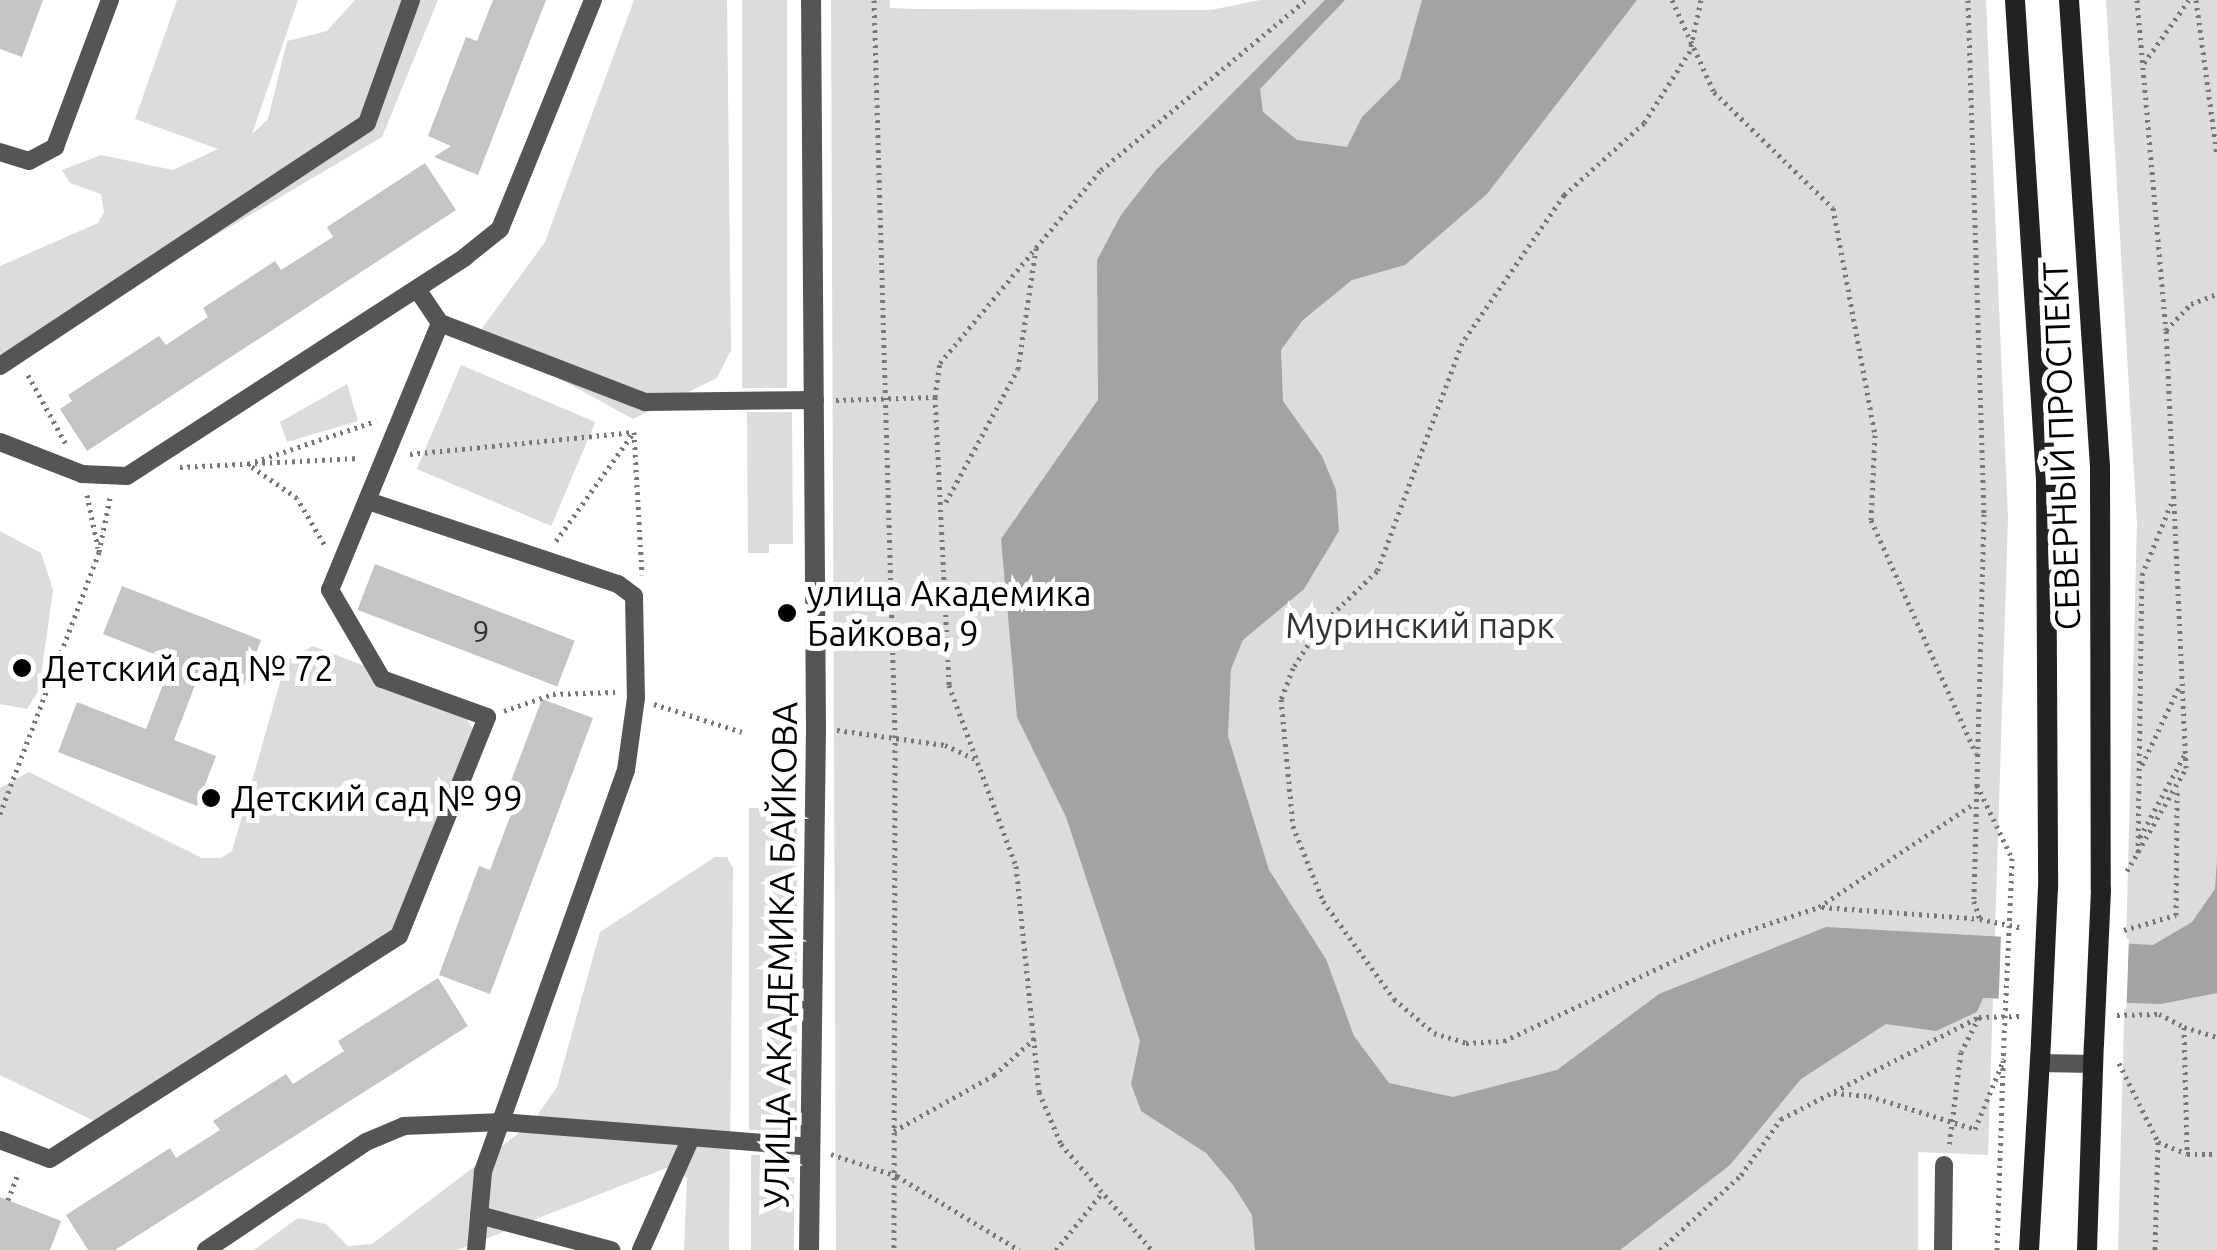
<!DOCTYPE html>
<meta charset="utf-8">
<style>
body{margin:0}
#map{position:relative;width:2217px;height:1250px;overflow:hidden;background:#fff;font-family:Ubuntu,sans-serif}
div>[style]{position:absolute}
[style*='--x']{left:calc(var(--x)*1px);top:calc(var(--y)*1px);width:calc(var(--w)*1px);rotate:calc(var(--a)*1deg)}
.green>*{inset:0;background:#dcdcdc;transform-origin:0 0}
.water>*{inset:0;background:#a3a3a3}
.pier>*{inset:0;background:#fff;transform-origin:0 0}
.building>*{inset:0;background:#c4c4c4;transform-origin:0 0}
.path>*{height:5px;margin-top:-2.5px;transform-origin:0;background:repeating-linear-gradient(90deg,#777 0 2.5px,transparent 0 7.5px)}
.service>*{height:18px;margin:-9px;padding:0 9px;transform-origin:9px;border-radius:9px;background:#555}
.tertiary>*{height:20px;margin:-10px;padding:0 10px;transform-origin:10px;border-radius:10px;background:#555}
.secondary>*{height:20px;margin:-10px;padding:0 10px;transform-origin:10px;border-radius:10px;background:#222}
.path-bridge>*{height:5px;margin-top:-2.5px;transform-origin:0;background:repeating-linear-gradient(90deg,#777 0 2.5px,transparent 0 7.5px)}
.secondary-bridge>*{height:20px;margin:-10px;padding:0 10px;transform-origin:10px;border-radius:10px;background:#222}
.dots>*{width:28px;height:28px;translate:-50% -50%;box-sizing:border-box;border:5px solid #fff;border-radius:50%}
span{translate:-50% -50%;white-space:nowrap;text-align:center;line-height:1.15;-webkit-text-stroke:10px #fff;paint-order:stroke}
.number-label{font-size:30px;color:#313131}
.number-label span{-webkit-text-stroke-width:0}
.street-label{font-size:35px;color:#000}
.poi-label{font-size:35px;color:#000}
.left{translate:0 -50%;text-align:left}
.park-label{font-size:35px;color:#333}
</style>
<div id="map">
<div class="green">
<div style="clip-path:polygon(177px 0,298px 0,252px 134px,268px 119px,287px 41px,327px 31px,355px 0,438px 0,382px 137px,0 363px,0 266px,98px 223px,104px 212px,101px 194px,70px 183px,62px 170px,101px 155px,173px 170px,218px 149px,135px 119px)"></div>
<div style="clip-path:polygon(634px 0,727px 0,731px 350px,717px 378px,633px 419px,478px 334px,545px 242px)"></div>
<div style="left:742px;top:0;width:45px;height:388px"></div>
<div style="clip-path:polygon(831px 0,890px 0,890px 8px,915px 9px,1211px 10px,1260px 0,1986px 0,2008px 518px,1988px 1155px,1918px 1152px,1918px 1250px,836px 1250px)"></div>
<div style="clip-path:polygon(2106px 0,2217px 0,2217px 1250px,2118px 1250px,2137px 524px)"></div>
<div style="left:461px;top:365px;width:146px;height:113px;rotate:23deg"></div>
<div style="clip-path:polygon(347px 384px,358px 421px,287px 442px,280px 422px)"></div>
<div style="clip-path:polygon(747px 412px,792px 412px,793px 544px,769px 544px,769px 553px,748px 553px)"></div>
<div style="clip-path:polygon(0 531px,41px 553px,53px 590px,39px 690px,27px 709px,0 704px)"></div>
<div style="clip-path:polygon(313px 646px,455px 701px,473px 729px,388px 946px,96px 1122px,0 1075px,0 788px,29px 772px,202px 858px,221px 858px,232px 851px,286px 661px)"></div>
<div style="left:797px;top:808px;width:322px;height:48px;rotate:90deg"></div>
<div style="clip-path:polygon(715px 857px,727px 857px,733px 868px,729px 1250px,684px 1250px,687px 1178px,669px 1167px,457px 1250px,254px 1250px,298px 1218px,326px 1224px,348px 1246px,372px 1244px,532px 1123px,557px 1087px,600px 932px)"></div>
<div style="left:751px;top:1155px;width:43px;height:95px"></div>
</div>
<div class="water">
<div style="clip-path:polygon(1325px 0,1345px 0,1260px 89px,1263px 112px,1297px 140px,1347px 147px,1362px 117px,1400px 79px,1422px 0,1637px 0,1487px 194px,1405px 265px,1352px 280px,1303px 320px,1281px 350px,1283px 401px,1322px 456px,1336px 490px,1339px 531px,1304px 589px,1243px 640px,1231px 669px,1228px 736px,1269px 870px,1326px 959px,1354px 1036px,1389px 1083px,1453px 1097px,1557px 1070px,1659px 994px,1826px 927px,2153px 945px,2192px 922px,2215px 889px,2217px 860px,2217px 993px,2161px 1004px,1983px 998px,1977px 1012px,1936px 1031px,1886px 1024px,1801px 1079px,1730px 1165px,1620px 1250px,1255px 1250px,1252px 1215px,1233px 1185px,1206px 1153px,1141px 1111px,1131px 1084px,1140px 1041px,1066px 817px,1017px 717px,1001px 539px,1098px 400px,1097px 260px,1121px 215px,1156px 170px)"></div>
</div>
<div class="pier">
<div style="left:2001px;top:934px;width:128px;height:70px;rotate:2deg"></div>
</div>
<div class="building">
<div style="clip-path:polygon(0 0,43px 0,22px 57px,0 49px)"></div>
<div style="clip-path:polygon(493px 0,546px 0,478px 175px,434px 157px,451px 146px,428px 136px,466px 37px,477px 41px)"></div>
<div style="clip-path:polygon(425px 163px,456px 210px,87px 451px,60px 409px,72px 401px,68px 395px,159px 336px,166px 345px,208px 317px,203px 308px,275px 261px,281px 270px,333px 237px,327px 227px)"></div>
<div style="left:375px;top:564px;width:214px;height:49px;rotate:21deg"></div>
<div style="clip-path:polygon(122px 586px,261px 640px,243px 688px,200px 672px,174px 740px,216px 756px,197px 806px,58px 752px,77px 702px,146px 729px,172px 661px,103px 634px)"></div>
<div style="clip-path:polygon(542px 699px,593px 718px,490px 994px,439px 975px,479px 866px,490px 870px,514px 806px,503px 802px)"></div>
<div style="clip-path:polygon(438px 978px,468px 1026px,115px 1250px,88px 1250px,66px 1215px,170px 1148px,176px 1158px,220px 1130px,213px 1121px,286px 1074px,293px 1084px,344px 1051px,338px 1041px)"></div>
<div style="clip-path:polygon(0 1197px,61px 1221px,50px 1250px,0 1250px)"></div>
</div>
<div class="path">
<div style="--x:874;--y:0;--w:735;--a:88.36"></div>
<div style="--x:895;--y:735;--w:515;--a:90.11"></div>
<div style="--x:1672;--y:0;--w:101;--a:65.5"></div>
<div style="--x:1714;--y:92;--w:166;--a:44.3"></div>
<div style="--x:1833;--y:208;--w:231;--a:79.5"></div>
<div style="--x:1875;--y:435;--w:85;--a:92.7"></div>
<div style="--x:1871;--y:520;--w:256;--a:65.8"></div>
<div style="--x:1701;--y:0;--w:52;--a:102.2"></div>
<div style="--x:1690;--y:51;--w:85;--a:122.6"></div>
<div style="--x:1644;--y:123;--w:108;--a:138"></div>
<div style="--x:1564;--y:195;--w:180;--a:124.6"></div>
<div style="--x:1462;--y:343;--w:243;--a:110.4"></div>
<div style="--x:1377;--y:571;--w:79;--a:136"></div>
<div style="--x:1320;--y:626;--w:50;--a:122.7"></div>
<div style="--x:1293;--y:668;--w:33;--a:111"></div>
<div style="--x:1281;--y:699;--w:128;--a:84.6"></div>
<div style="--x:1293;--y:826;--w:81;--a:68.2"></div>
<div style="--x:1323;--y:901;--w:121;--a:54.1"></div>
<div style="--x:1394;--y:999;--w:52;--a:40.4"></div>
<div style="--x:1434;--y:1033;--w:34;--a:17"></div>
<div style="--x:1466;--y:1043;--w:38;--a:-3"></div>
<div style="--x:1504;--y:1041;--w:231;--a:-25.3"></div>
<div style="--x:1713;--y:942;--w:112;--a:-18.3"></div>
<div style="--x:1819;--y:907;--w:187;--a:-33.7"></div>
<div style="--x:1968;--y:0;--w:514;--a:88.22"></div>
<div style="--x:1984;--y:514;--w:387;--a:91.5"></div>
<div style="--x:1974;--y:901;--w:19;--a:72"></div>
<div style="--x:1980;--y:919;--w:44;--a:11.8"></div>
<div style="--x:2137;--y:0;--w:331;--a:85"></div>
<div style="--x:2196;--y:0;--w:156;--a:82.3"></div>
<div style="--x:2144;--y:63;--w:77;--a:-54.5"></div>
<div style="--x:28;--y:375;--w:79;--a:61.2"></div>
<div style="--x:935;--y:397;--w:288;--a:87.2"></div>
<div style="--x:949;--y:685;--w:193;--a:69.7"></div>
<div style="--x:1016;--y:866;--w:227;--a:84.2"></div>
<div style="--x:1039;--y:1092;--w:56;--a:67.1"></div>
<div style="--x:1061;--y:1144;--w:140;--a:49.4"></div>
<div style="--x:836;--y:400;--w:99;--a:-1.7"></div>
<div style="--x:935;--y:397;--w:34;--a:-82"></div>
<div style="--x:940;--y:363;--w:251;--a:-50.2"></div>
<div style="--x:1101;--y:170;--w:266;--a:-39.7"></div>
<div style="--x:410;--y:454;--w:225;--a:-5.6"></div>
<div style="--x:634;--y:432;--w:143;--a:86.8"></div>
<div style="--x:180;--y:467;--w:179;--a:-2.9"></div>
<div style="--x:87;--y:495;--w:54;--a:78.3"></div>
<div style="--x:946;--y:502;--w:151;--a:-61.6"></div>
<div style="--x:1018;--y:369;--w:122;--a:-81.5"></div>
<div style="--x:556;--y:541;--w:134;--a:-54.4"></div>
<div style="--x:324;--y:544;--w:53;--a:-120.4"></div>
<div style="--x:297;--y:498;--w:60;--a:-145.2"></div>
<div style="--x:248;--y:464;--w:135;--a:-18.6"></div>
<div style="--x:654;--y:704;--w:92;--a:17.7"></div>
<div style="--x:504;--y:711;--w:52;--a:-19.1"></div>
<div style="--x:553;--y:694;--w:62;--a:-1.8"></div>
<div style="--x:837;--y:730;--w:109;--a:7.9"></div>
<div style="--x:945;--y:745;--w:33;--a:25"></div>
<div style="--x:2142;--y:765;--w:89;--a:-64.6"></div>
<div style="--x:1977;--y:785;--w:81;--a:64.4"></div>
<div style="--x:2012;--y:858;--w:28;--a:92"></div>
<div style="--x:0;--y:814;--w:280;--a:-69.3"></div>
<div style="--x:99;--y:552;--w:55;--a:-78.5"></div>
<div style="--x:2140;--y:837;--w:94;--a:-61.5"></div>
<div style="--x:2138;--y:853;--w:278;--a:-89.2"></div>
<div style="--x:2142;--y:575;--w:77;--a:-67.8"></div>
<div style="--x:2127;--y:871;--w:119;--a:-60.2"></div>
<div style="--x:2186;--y:768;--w:438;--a:-92.6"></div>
<div style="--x:2166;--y:330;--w:36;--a:-46"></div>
<div style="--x:2191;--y:304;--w:28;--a:-21"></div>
<div style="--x:1822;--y:907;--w:158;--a:4.3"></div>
<div style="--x:2124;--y:930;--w:54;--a:-16.1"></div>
<div style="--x:2176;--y:915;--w:125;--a:-89.5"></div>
<div style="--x:2117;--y:1015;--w:42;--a:-1.4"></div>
<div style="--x:2159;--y:1014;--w:28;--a:27"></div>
<div style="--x:2184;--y:1027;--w:127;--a:88.6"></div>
<div style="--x:1979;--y:1017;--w:42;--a:-1.4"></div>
<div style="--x:2184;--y:1027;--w:34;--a:17"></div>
<div style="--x:2119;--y:1063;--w:88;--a:63.7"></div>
<div style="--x:2158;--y:1142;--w:108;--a:91.6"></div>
<div style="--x:1834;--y:1093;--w:35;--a:5"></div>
<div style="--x:1869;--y:1096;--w:111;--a:17.3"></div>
<div style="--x:1975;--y:1129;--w:76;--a:-67.5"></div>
<div style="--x:894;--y:1131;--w:115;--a:-29.2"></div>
<div style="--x:994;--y:1075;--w:57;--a:-42.1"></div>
<div style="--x:2158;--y:1142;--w:31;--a:22"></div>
<div style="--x:2187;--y:1154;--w:30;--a:0"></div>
<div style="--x:831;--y:1154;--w:70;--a:18.4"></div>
<div style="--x:897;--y:1176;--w:143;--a:31.2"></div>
<div style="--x:8;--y:1200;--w:30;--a:-69"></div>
<div style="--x:1056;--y:1250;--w:73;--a:-51.1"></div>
<div style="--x:1660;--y:1250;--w:110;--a:-42.8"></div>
<div style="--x:1741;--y:1175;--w:69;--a:-54.5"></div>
<div style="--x:1781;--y:1119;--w:223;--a:-27.3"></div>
<div style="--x:1979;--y:1017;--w:39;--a:117"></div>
<div style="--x:1961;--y:1052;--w:96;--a:97.2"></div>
<div style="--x:1997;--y:1250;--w:210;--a:-88.1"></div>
</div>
<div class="service">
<div style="--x:0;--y:152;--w:30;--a:17"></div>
<div style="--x:29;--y:161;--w:30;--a:-28"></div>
<div style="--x:55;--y:147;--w:157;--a:-69.5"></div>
<div style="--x:417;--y:289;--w:41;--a:55.9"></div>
<div style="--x:0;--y:366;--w:440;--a:-33.5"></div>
<div style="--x:367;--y:123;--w:131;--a:-70.3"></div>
<div style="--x:0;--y:442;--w:88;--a:21.3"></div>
<div style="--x:82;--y:474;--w:45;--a:2.5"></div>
<div style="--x:127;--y:476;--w:403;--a:-32.9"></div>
<div style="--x:465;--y:257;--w:45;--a:-38.7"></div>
<div style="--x:500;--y:229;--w:247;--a:-67.9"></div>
<div style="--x:368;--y:501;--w:263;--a:18.4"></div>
<div style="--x:618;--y:584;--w:20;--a:37"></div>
<div style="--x:634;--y:596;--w:102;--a:88.9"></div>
<div style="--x:636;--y:698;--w:73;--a:97.9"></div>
<div style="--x:626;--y:770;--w:427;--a:109.6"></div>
<div style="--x:483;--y:1172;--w:78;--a:95.1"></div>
<div style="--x:2039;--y:1063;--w:55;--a:1"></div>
<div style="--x:0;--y:1140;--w:53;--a:20.8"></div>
<div style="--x:50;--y:1159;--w:414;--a:-32.6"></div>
<div style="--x:399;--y:936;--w:236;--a:-68.1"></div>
<div style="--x:487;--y:717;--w:112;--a:-160.1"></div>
<div style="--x:382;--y:679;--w:103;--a:-120.3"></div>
<div style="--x:330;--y:590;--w:289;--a:-67.6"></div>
<div style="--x:440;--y:323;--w:220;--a:21.1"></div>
<div style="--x:645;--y:402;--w:170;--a:-0.7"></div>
<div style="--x:479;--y:1215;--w:137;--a:14.9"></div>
<div style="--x:206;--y:1250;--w:193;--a:-34"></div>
<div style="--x:366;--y:1142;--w:41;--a:-22.8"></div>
<div style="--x:404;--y:1126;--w:98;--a:-2.3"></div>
<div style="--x:502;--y:1122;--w:310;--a:4.6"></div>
<div style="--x:641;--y:1250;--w:120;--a:-66"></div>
<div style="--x:1943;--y:1250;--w:85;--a:-89.3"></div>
</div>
<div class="tertiary">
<div style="--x:809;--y:1250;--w:521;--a:-89.23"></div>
<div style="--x:816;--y:729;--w:729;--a:-90.39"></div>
</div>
<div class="secondary">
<div style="--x:2015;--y:0;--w:479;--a:86.3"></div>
<div style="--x:2046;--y:478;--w:410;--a:89.7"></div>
<div style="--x:2069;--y:0;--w:466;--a:86.2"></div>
<div style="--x:2100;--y:465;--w:425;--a:89.9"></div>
<div style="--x:2029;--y:1250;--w:209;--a:-86.7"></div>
<div style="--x:2087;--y:1250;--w:206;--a:-88.1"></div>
</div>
<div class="path-bridge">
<div style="--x:2004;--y:1040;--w:154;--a:-87.4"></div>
</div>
<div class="secondary-bridge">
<div style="--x:2041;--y:1041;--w:153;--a:-87.4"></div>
<div style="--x:2094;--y:1044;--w:154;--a:-87.4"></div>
</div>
<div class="dots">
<div style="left:787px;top:613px;background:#000"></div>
<div style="left:22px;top:668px;background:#000"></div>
<div style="left:211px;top:798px;background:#000"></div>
</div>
<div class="number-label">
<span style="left:481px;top:631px">9</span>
</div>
<div class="street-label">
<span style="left:2061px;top:446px;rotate:-92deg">СЕВЕРНЫЙ ПРОСПЕКТ</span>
<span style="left:780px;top:955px;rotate:-89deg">УЛИЦА АКАДЕМИКА БАЙКОВА</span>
</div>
<div class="poi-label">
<span class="left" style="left:807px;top:613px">улица Академика<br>Байкова, 9</span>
<span class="left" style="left:42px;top:668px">Детский сад № 72</span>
<span class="left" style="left:231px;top:798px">Детский сад № 99</span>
</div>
<div class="park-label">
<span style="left:1420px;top:625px">Муринский парк</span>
</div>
</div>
